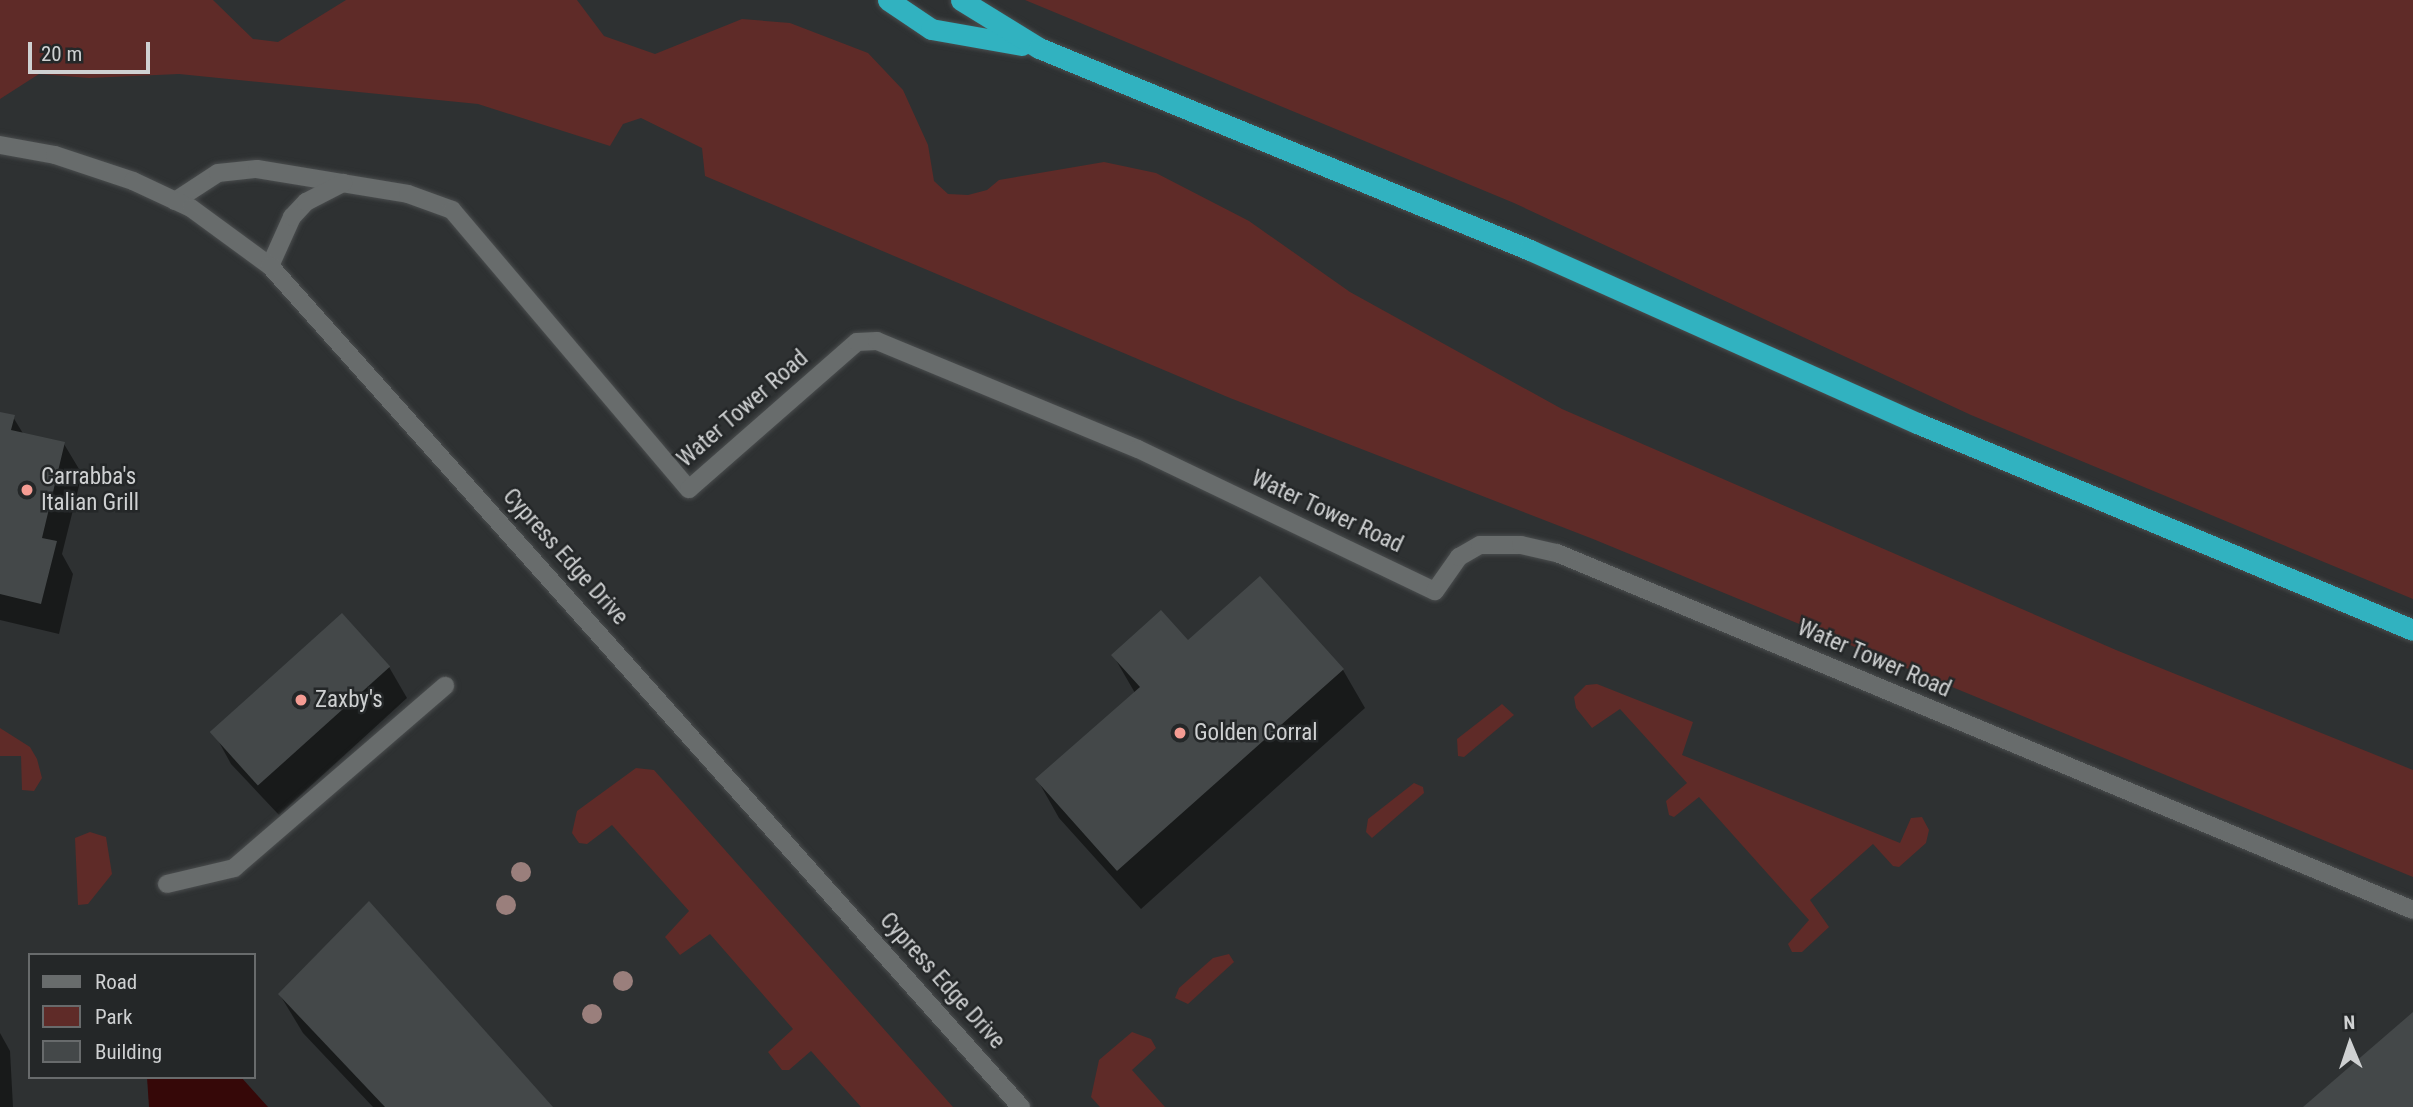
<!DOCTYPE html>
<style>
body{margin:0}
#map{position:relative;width:2413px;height:1107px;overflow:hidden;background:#2e3132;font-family:"Roboto Condensed",sans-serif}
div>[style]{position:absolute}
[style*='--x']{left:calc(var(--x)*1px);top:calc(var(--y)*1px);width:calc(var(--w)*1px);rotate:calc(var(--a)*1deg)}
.green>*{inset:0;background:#5f2b28}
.water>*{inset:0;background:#360808}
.shadow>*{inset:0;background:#0007}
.building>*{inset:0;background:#444849;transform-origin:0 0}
.roads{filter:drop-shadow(0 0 2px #4a4d4e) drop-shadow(0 0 2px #4a4d4e)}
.lane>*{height:18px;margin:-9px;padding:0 9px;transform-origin:9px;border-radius:9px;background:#686c6c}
.street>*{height:18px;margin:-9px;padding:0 9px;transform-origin:9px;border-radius:9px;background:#686c6c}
.highway>*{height:21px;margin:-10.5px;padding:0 10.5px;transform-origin:10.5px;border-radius:10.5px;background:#31b2c0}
.trees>*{width:20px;height:20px;margin:-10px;border-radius:50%;background:#9a7f7c}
.dots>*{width:19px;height:19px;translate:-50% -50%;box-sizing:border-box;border:4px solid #242728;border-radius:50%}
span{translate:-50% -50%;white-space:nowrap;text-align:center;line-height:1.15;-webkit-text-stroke:5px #242728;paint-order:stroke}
.street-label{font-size:23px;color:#cfd1d2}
.poi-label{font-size:23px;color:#cfd1d2}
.left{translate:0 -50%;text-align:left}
.legend{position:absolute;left:28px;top:953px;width:228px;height:126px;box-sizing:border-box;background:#242728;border:2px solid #686b6c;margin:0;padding:9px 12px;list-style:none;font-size:21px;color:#cfd1d2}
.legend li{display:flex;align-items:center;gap:14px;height:35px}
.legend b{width:35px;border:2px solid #686b6c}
.north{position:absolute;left:2315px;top:1009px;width:70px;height:70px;-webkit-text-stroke:5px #242728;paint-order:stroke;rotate:358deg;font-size:19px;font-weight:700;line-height:28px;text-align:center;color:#cfd1d2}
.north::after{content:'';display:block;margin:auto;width:24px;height:32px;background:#cfd1d2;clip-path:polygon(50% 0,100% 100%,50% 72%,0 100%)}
.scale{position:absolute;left:28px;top:42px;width:122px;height:32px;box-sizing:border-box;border:4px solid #cfd1d2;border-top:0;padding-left:9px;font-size:21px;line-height:24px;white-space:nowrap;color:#cfd1d2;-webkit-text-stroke:5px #242728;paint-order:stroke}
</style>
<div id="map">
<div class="green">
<div style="clip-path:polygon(0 0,213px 0,253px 39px,278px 42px,346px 0,577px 0,604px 36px,655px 54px,742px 19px,790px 23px,868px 53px,903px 90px,928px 145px,934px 181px,948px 194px,968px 195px,987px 190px,999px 180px,1104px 162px,1156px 173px,1249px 221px,1350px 292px,1562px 409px,2116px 650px,2413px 770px,2413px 877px,1593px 539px,1230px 398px,705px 176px,702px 148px,641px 118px,623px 124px,610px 146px,478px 104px,179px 74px,89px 78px,39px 74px,0 99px)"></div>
<div style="clip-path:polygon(1025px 0,2413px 0,2413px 599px,1971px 415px,1514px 203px)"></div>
<div style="clip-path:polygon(1597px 684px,1693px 722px,1682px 755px,1900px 843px,1911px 818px,1922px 817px,1929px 830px,1926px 843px,1899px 867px,1893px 866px,1873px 844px,1810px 900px,1829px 927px,1802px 952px,1792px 952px,1788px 944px,1809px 920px,1699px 797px,1674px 817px,1669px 815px,1666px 801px,1687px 783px,1620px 709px,1592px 728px,1576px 708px,1574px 697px,1586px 685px)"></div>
<div style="clip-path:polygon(1502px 704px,1514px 715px,1464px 757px,1458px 756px,1457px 739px)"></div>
<div style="clip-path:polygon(0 728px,30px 747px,37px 759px,42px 778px,34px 791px,22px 790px,21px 756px,0 756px)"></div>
<div style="clip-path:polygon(636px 768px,654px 770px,953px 1107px,861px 1107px,811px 1051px,789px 1070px,782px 1070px,768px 1052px,793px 1029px,710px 934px,680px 955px,665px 937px,689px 911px,612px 825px,587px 844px,579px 843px,572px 833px,577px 811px)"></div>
<div style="clip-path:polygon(1414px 783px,1423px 787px,1424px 793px,1372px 838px,1366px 832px,1368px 819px)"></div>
<div style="clip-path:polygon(90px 832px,106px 837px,112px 874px,88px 904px,78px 905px,75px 838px)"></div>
<div style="clip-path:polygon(1229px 954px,1234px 962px,1188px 1004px,1175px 998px,1179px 988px,1213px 958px)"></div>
<div style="clip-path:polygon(1132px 1032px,1151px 1039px,1156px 1048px,1132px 1070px,1165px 1107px,1100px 1107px,1091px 1097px,1099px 1060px)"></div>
</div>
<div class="water">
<div style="clip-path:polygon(147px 1077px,241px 1077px,268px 1107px,149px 1107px)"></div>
</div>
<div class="shadow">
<div style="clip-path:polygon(0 414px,13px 417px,24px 435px,64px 444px,82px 474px,62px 554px,73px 574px,59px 634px,0 620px)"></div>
<div style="clip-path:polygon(342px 616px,389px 667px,407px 698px,279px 815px,231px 764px,214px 733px)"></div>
<div style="clip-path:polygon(1188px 642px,1343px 670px,1365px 708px,1141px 909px,1059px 818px,1037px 779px,1135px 693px,1113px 655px)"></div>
<div style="clip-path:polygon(280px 995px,550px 1107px,373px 1107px,303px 1033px)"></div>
<div style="clip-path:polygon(0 1033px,10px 1051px,13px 1107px,0 1107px)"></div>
</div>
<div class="building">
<div style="clip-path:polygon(0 412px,15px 415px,11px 430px,65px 442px,42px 538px,57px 541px,41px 604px,0 594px)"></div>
<div style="clip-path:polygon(1260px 576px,1344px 669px,1117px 871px,1035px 779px,1140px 687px,1111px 655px,1161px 610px,1188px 640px)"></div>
<div style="left:342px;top:613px;width:72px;height:178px;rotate:48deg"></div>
<div style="clip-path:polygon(369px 901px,553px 1107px,385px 1107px,278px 994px)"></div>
<div style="clip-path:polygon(2413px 1012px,2413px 1107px,2303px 1107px)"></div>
</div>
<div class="roads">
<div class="lane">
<div style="--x:175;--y:201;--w:51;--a:-33.1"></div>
<div style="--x:218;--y:173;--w:39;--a:-6"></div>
<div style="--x:257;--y:169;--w:153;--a:9.4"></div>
<div style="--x:408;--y:194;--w:47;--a:20"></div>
<div style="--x:452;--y:210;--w:366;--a:49.7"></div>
<div style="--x:689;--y:489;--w:223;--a:-41.2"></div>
<div style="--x:857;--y:342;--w:20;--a:-3"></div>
<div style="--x:877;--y:341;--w:282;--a:22.5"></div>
<div style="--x:1138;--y:449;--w:329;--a:25.6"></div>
<div style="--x:1435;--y:591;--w:42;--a:-54.8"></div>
<div style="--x:1459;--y:557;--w:24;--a:-30"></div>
<div style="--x:1480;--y:545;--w:41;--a:0"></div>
<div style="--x:1521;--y:545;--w:37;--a:13"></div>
<div style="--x:1557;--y:553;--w:927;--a:22.64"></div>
<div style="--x:270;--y:266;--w:54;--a:-65.8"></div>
<div style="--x:292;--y:217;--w:21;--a:-47"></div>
<div style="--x:306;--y:202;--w:42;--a:-27.2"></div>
<div style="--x:167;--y:884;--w:69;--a:-13.4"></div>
<div style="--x:234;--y:868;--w:279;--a:-40.8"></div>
</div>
<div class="street">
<div style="--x:0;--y:145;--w:56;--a:10.3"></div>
<div style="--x:55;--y:155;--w:82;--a:18.4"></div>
<div style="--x:133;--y:181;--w:64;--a:25"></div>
<div style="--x:191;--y:208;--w:98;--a:36.3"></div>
<div style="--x:270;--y:266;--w:1128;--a:48.24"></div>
</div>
<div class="highway">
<div style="--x:888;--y:0;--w:52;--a:34"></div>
<div style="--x:931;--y:29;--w:92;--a:10"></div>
<div style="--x:961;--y:0;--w:92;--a:31.6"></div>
<div style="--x:1039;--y:48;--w:531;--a:22.36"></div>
<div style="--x:1530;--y:250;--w:424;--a:24.1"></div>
<div style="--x:1917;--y:423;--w:537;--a:22.65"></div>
</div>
</div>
<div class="trees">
<div style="left:521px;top:872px"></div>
<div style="left:506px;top:905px"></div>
<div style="left:623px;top:981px"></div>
<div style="left:592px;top:1014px"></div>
</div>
<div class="dots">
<div style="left:27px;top:490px;background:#f59c93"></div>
<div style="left:301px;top:700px;background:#f59c93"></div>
<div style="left:1180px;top:733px;background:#f59c93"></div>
</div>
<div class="street-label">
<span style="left:743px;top:409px;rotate:-41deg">Water Tower Road</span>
<span style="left:1327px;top:512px;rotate:25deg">Water Tower Road</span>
<span style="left:565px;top:557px;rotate:48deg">Cypress Edge Drive</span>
<span style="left:1874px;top:659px;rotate:23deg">Water Tower Road</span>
<span style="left:942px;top:981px;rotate:48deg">Cypress Edge Drive</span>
</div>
<div class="poi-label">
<span class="left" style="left:41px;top:490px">Carrabba's<br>Italian Grill</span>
<span class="left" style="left:315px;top:700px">Zaxby's</span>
<span class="left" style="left:1194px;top:733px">Golden Corral</span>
</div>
<ul class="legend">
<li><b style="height:9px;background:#686c6c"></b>Road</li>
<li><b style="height:19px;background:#5f2b28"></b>Park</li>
<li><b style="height:19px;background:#444849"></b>Building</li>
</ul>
<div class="north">N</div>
<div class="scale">20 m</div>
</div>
